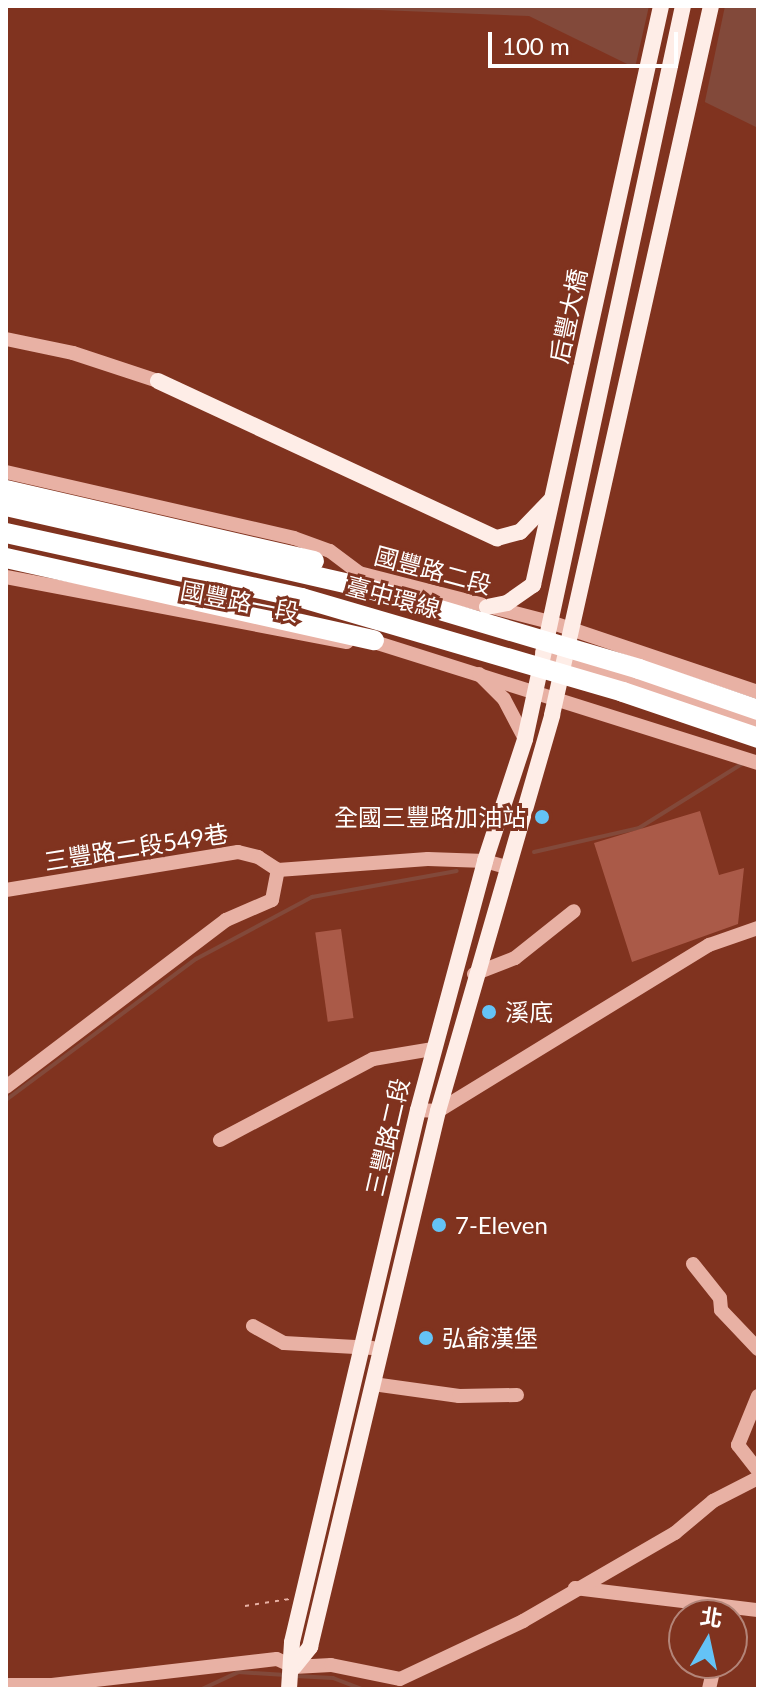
<!DOCTYPE html>
<meta charset="utf-8">
<style>
body{margin:0}
#map{position:relative;width:764px;height:1695px;overflow:hidden;background:#80331f;font-family:Lato,"Noto Sans TC",sans-serif}
div>[style]{position:absolute}
[style*='--x']{left:calc(var(--x)*1px);top:calc(var(--y)*1px);width:calc(var(--w)*1px);rotate:calc(var(--a)*1deg)}
.water>*{inset:0;background:#82493a}
.pier>*{inset:0;background:#80331f}
.stream>*{height:4px;margin:-2px;padding:0 2px;transform-origin:2px;border-radius:2px;background:#82493a}
.building>*{inset:0;background:#aa5a48;transform-origin:0 0}
.path>*{height:2px;margin-top:-1px;transform-origin:0;background:repeating-linear-gradient(90deg,#e8b1a4 0 4px,transparent 0 10px)}
.minor>*{height:14px;margin:-7px;padding:0 7px;transform-origin:7px;border-radius:7px;background:#e8b1a4}
.major>*{height:16px;margin:-8px;padding:0 8px;transform-origin:8px;border-radius:8px;background:#feede7}
.highway>*{height:20px;margin:-10px;padding:0 10px;transform-origin:10px;border-radius:10px;background:#fff}
.dots>*{width:22px;height:22px;translate:-50% -50%;box-sizing:border-box;border:4px solid #80331f;border-radius:50%}
span{translate:-50% -50%;white-space:nowrap;text-align:center;line-height:1.15;-webkit-text-stroke:6px #80331f;paint-order:stroke}
.street-label{font-size:24px;color:#fff}
.poi-label{font-size:24px;color:#fff}
.right{translate:-100% -50%;text-align:right}
.left{translate:0 -50%;text-align:left}
.frame{position:absolute;inset:0;border:8px solid #fff;pointer-events:none}
.north{position:absolute;left:668px;top:1599px;width:80px;height:80px;box-sizing:border-box;background:#80331f;border:2px solid #b38579;border-radius:50%;rotate:9deg;font-size:22px;font-weight:700;line-height:32px;text-align:center;color:#fff}
.north::after{content:'';display:block;margin:auto;width:28px;height:36px;background:#64c3f6;clip-path:polygon(50% 0,100% 100%,50% 72%,0 100%)}
.scale{position:absolute;left:488px;top:32px;width:190px;height:36px;box-sizing:border-box;border:4px solid #fff;border-top:0;padding-left:10px;font-size:24px;line-height:28px;white-space:nowrap;color:#fff;-webkit-text-stroke:6px #80331f;paint-order:stroke}
</style>
<div id="map">
<div class="water">
<div style="clip-path:polygon(280px 6px,758px 6px,758px 128px,529px 16px)"></div>
</div>
<div class="pier">
<div style="clip-path:polygon(649px 6px,725px 6px,704px 106px,634px 72px)"></div>
</div>
<div class="stream">
<div style="--x:534;--y:852;--w:108;--a:-12.9"></div>
<div style="--x:639;--y:828;--w:121;--a:-31.9"></div>
<div style="--x:6;--y:1100;--w:237;--a:-36.6"></div>
<div style="--x:196;--y:959;--w:132;--a:-28.1"></div>
<div style="--x:312;--y:897;--w:147;--a:-10.2"></div>
<div style="--x:295;--y:1676;--w:38;--a:3"></div>
<div style="--x:333;--y:1678;--w:31;--a:21"></div>
<div style="--x:202;--y:1689;--w:40;--a:-25"></div>
<div style="--x:238;--y:1672;--w:48;--a:3.6"></div>
</div>
<div class="building">
<div style="clip-path:polygon(700px 811px,719px 875px,744px 868px,738px 924px,632px 962px,594px 843px)"></div>
<div style="left:341px;top:929px;width:90px;height:26px;rotate:82deg"></div>
</div>
<div class="path">
<div style="--x:245;--y:1606;--w:45;--a:-9"></div>
</div>
<div class="minor">
<div style="--x:6;--y:339;--w:68;--a:11.8"></div>
<div style="--x:73;--y:353;--w:89;--a:18.2"></div>
<div style="--x:6;--y:472;--w:295;--a:12.9"></div>
<div style="--x:294;--y:538;--w:38;--a:20"></div>
<div style="--x:330;--y:551;--w:36;--a:37"></div>
<div style="--x:359;--y:573;--w:197;--a:14.4"></div>
<div style="--x:550;--y:622;--w:219;--a:18.6"></div>
<div style="--x:6;--y:577;--w:347;--a:10.8"></div>
<div style="--x:368;--y:640;--w:409;--a:17.5"></div>
<div style="--x:542;--y:652;--w:228;--a:18.7"></div>
<div style="--x:479;--y:674;--w:35;--a:45"></div>
<div style="--x:504;--y:699;--w:45;--a:62.3"></div>
<div style="--x:6;--y:890;--w:235;--a:-9.3"></div>
<div style="--x:238;--y:852;--w:21;--a:14"></div>
<div style="--x:258;--y:857;--w:24;--a:33"></div>
<div style="--x:278;--y:870;--w:150;--a:-4.2"></div>
<div style="--x:428;--y:859;--w:57;--a:2"></div>
<div style="--x:485;--y:861;--w:22;--a:16"></div>
<div style="--x:474;--y:974;--w:44;--a:-21.3"></div>
<div style="--x:515;--y:958;--w:75;--a:-38.5"></div>
<div style="--x:6;--y:1087;--w:276;--a:-37.2"></div>
<div style="--x:226;--y:920;--w:50;--a:-23.5"></div>
<div style="--x:272;--y:900;--w:31;--a:-79"></div>
<div style="--x:418;--y:1110;--w:20;--a:3"></div>
<div style="--x:438;--y:1111;--w:318;--a:-31.5"></div>
<div style="--x:709;--y:945;--w:52;--a:-19.1"></div>
<div style="--x:220;--y:1140;--w:173;--a:-27.9"></div>
<div style="--x:373;--y:1059;--w:61;--a:-9.5"></div>
<div style="--x:693;--y:1264;--w:43;--a:51.5"></div>
<div style="--x:720;--y:1298;--w:12;--a:85"></div>
<div style="--x:721;--y:1310;--w:54;--a:46.5"></div>
<div style="--x:253;--y:1326;--w:35;--a:29"></div>
<div style="--x:284;--y:1343;--w:89;--a:3.2"></div>
<div style="--x:373;--y:1384;--w:87;--a:7.9"></div>
<div style="--x:459;--y:1396;--w:58;--a:-1"></div>
<div style="--x:758;--y:1396;--w:53;--a:112.2"></div>
<div style="--x:738;--y:1445;--w:33;--a:52"></div>
<div style="--x:575;--y:1588;--w:184;--a:6.9"></div>
<div style="--x:6;--y:1685;--w:46;--a:0"></div>
<div style="--x:52;--y:1685;--w:226;--a:-6.6"></div>
<div style="--x:277;--y:1659;--w:19;--a:25"></div>
<div style="--x:294;--y:1667;--w:37;--a:-3"></div>
<div style="--x:331;--y:1665;--w:70;--a:11.5"></div>
<div style="--x:400;--y:1679;--w:136;--a:-25.2"></div>
<div style="--x:523;--y:1621;--w:176;--a:-30.1"></div>
<div style="--x:675;--y:1533;--w:50;--a:-40.1"></div>
<div style="--x:713;--y:1501;--w:51;--a:-27.1"></div>
<div style="--x:709;--y:1689;--w:27;--a:-77"></div>
</div>
<div class="major">
<div style="--x:158;--y:381;--w:374;--a:24.9"></div>
<div style="--x:497;--y:538;--w:24;--a:-15"></div>
<div style="--x:520;--y:532;--w:43;--a:-45.9"></div>
<div style="--x:487;--y:607;--w:20;--a:-11"></div>
<div style="--x:507;--y:603;--w:32;--a:-35"></div>
<div style="--x:533;--y:585;--w:593;--a:-77.53"></div>
<div style="--x:294;--y:1667;--w:26;--a:-51"></div>
<div style="--x:310;--y:1647;--w:551;--a:-76.57"></div>
<div style="--x:438;--y:1111;--w:412;--a:-73.9"></div>
<div style="--x:552;--y:715;--w:727;--a:-77.36"></div>
<div style="--x:289;--y:1689;--w:47;--a:-86.3"></div>
<div style="--x:292;--y:1642;--w:547;--a:-76.68"></div>
<div style="--x:418;--y:1110;--w:258;--a:-74.9"></div>
<div style="--x:485;--y:861;--w:128;--a:-71.8"></div>
<div style="--x:525;--y:739;--w:750;--a:-77.84"></div>
</div>
<div class="highway">
<div style="--x:6;--y:490;--w:316;--a:13"></div>
<div style="--x:6;--y:506;--w:362;--a:12.8"></div>
<div style="--x:359;--y:586;--w:292;--a:16.5"></div>
<div style="--x:639;--y:669;--w:126;--a:19"></div>
<div style="--x:6;--y:533;--w:303;--a:12.4"></div>
<div style="--x:302;--y:598;--w:334;--a:16.3"></div>
<div style="--x:623;--y:692;--w:143;--a:18.8"></div>
<div style="--x:6;--y:558;--w:377;--a:12.6"></div>
</div>
<div class="dots">
<div style="left:542px;top:817px;background:#64c3f6"></div>
<div style="left:489px;top:1012px;background:#64c3f6"></div>
<div style="left:439px;top:1225px;background:#64c3f6"></div>
<div style="left:426px;top:1338px;background:#64c3f6"></div>
</div>
<div class="street-label">
<span style="left:568px;top:316px;rotate:-78deg">后豐大橋</span>
<span style="left:433px;top:570px;rotate:15deg">國豐路二段</span>
<span style="left:393px;top:597px;rotate:15deg">臺中環線</span>
<span style="left:240px;top:601px;rotate:11deg">國豐路一段</span>
<span style="left:136px;top:847px;rotate:-9deg">三豐路二段549巷</span>
<span style="left:387px;top:1137px;rotate:-77deg">三豐路二段</span>
</div>
<div class="poi-label">
<span class="right" style="left:526px;top:817px">全國三豐路加油站</span>
<span class="left" style="left:505px;top:1012px">溪底</span>
<span class="left" style="left:455px;top:1225px">7-Eleven</span>
<span class="left" style="left:442px;top:1338px">弘爺漢堡</span>
</div>
<div class="frame"></div>
<div class="north">北</div>
<div class="scale">100 m</div>
</div>
